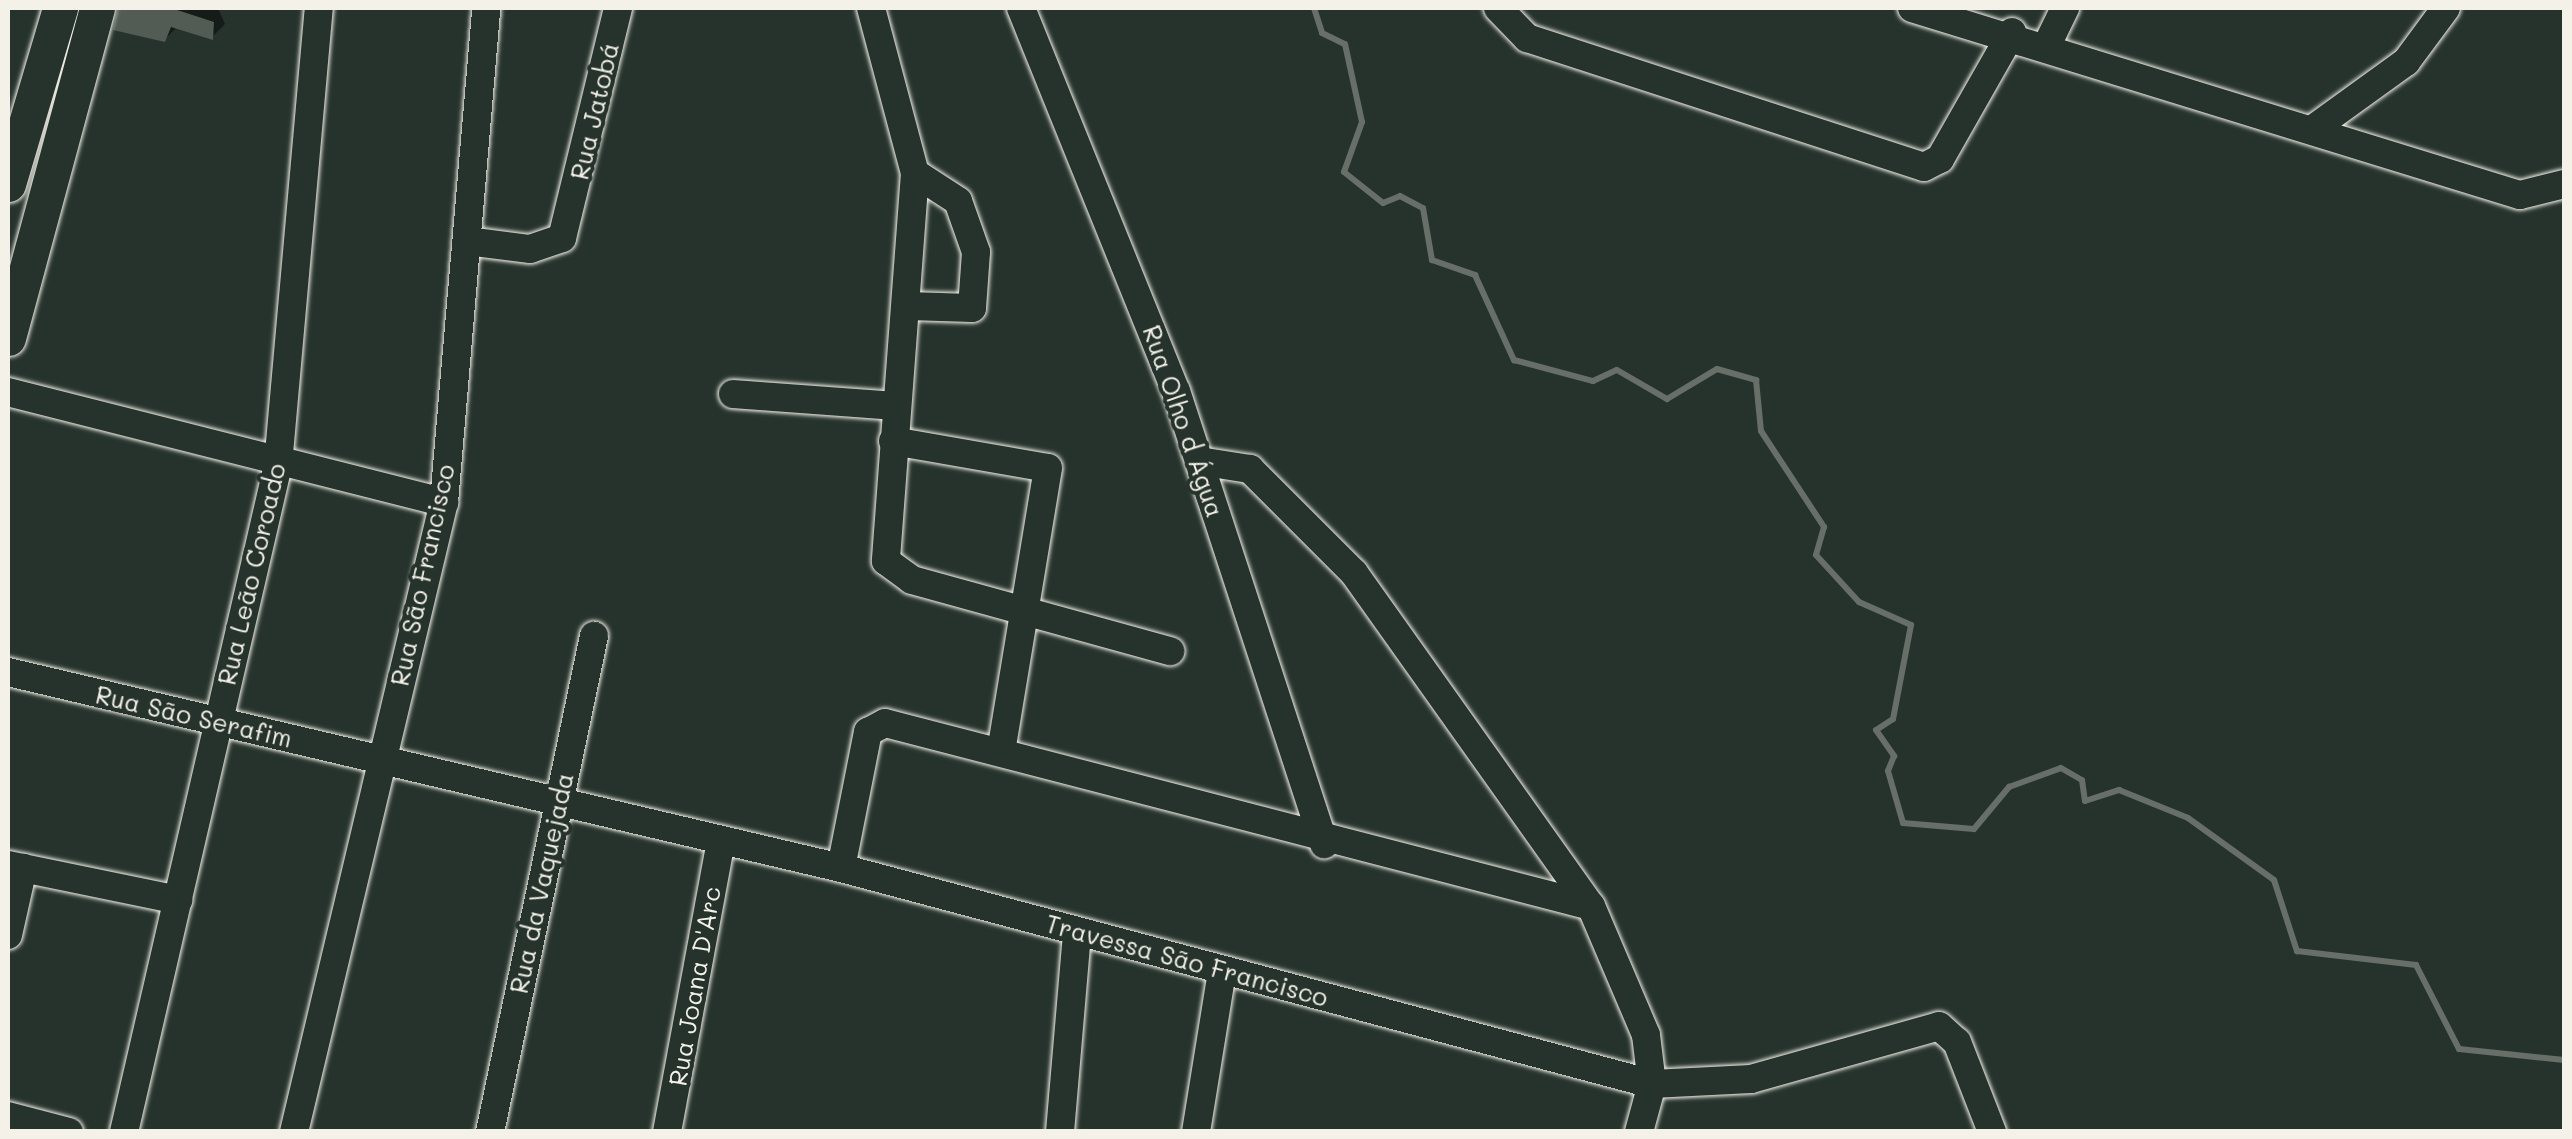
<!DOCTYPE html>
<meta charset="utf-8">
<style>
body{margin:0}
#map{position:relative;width:2572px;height:1139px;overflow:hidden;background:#26332d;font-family:Mali,sans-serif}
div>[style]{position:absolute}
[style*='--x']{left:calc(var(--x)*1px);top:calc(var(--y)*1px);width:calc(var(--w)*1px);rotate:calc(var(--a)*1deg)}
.shadow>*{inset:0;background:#0007}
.stream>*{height:6px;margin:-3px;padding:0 3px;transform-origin:3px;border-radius:3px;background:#676f68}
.building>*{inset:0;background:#525c55}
.roads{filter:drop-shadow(0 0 2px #f4f1e8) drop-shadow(0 0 2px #f4f1e8)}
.minor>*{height:28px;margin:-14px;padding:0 14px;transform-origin:14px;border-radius:14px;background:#26332d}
.major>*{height:35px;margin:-17.5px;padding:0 17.5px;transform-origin:17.5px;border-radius:17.5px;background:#26332d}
span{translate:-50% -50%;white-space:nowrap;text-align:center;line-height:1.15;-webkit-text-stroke:8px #26332d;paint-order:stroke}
.street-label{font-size:25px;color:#f4f1e8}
.frame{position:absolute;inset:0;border:10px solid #f4f1e8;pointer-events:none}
</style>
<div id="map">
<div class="shadow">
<div style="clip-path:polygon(120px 8px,218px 8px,225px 24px,212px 37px,177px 27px,165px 39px,116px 28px)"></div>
</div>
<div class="stream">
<div style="--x:1314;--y:8;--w:26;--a:72"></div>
<div style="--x:1322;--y:33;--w:25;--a:26"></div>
<div style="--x:1345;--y:44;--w:80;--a:77.7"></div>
<div style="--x:1362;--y:122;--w:53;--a:109.8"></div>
<div style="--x:1344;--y:172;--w:50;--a:38.5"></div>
<div style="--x:1383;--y:203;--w:18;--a:-22"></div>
<div style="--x:1400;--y:196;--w:26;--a:28"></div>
<div style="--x:1423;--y:208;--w:53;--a:80.2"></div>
<div style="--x:1432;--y:260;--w:46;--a:19.2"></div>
<div style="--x:1475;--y:275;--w:94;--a:65.4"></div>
<div style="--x:1514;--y:360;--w:82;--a:14.9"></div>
<div style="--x:1593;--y:381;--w:26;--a:-25"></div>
<div style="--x:1617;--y:370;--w:58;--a:30.1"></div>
<div style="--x:1667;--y:399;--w:58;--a:-31"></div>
<div style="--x:1717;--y:369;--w:41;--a:15.8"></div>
<div style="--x:1756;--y:380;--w:51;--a:84.4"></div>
<div style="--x:1761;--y:431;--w:115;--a:56.7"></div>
<div style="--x:1824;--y:527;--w:29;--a:106"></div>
<div style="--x:1816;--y:555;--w:64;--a:47.5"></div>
<div style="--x:1859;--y:602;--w:57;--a:23.9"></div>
<div style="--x:1911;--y:625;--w:96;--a:100.8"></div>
<div style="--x:1893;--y:719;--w:20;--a:147"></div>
<div style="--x:1876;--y:730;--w:32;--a:55"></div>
<div style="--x:1894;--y:756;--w:16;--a:112"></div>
<div style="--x:1888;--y:771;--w:54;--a:73.9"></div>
<div style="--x:1903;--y:823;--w:71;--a:4.8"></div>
<div style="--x:1974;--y:829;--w:55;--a:-50.2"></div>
<div style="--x:2009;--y:787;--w:55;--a:-20.1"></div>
<div style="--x:2061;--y:768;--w:24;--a:30"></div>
<div style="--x:2082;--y:780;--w:21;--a:82"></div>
<div style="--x:2085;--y:801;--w:36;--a:-18"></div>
<div style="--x:2119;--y:790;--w:74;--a:22.1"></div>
<div style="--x:2188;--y:818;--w:106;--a:35.8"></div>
<div style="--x:2274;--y:880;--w:75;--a:72.1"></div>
<div style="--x:2297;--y:951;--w:120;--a:6.7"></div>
<div style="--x:2416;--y:965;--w:94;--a:62.9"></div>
<div style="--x:2459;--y:1049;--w:106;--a:6"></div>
</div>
<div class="building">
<div style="clip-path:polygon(118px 8px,171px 8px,214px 22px,213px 40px,171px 27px,165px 42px,113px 30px)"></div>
</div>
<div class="roads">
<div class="minor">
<div style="--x:871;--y:8;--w:171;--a:75.1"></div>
<div style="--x:915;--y:173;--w:389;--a:94.3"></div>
<div style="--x:886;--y:561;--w:32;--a:36"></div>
<div style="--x:912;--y:580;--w:268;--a:15.4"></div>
<div style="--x:1021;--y:8;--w:413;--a:68"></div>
<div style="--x:1176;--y:391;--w:477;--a:71.9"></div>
<div style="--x:1498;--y:8;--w:42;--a:46"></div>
<div style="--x:1527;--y:38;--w:417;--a:18"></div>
<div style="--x:1924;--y:167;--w:18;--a:-27"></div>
<div style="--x:1940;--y:159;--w:146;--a:-60.4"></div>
<div style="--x:1912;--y:8;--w:636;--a:17.1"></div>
<div style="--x:2520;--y:195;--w:45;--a:-14"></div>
<div style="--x:2048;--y:43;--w:39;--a:-64"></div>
<div style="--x:2313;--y:129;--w:115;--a:-35.8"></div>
<div style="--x:2406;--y:62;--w:67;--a:-53.5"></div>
<div style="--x:467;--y:241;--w:64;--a:7.2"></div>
<div style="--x:530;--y:249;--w:34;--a:-19"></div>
<div style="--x:562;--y:238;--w:237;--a:-76.3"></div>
<div style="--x:908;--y:306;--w:64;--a:1.8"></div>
<div style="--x:972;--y:308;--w:56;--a:-85.9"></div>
<div style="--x:976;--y:252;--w:54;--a:-109.4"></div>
<div style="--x:958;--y:201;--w:51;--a:-146.9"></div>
<div style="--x:8;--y:392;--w:450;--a:14.2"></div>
<div style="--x:733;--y:394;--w:163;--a:4.2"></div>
<div style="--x:893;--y:441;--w:157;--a:9.9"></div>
<div style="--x:1048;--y:468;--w:287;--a:99.4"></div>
<div style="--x:1199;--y:461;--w:52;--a:8.9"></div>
<div style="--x:1250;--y:469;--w:147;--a:45"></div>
<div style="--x:1354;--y:573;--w:409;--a:54.6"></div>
<div style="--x:1591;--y:906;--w:140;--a:66.9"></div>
<div style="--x:1646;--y:1035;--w:49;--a:83"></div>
<div style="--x:1652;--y:1084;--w:50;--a:105.2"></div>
<div style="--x:8;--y:672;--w:856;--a:13.24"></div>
<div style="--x:841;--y:868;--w:839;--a:14.91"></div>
<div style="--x:1652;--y:1084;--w:99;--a:-2.9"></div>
<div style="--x:1751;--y:1079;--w:195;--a:-15.7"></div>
<div style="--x:1939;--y:1026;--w:24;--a:42"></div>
<div style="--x:1957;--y:1042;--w:97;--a:68.7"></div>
<div style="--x:8;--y:865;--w:174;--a:11.6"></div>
<div style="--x:841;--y:868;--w:139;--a:-78.8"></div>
<div style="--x:868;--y:732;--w:19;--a:-28"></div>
<div style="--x:885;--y:723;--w:729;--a:14.53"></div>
<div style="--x:8;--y:935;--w:69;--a:-77.4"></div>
<div style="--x:8;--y:1116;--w:63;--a:14.7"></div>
<div style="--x:124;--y:1132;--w:685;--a:-77"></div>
<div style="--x:278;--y:465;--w:459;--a:-84.9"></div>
<div style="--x:294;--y:1132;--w:648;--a:-76.61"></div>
<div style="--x:444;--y:502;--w:496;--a:-85.1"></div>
<div style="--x:490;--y:1132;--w:507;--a:-78.16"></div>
<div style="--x:667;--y:1132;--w:297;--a:-79.5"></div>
<div style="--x:1060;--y:1132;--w:200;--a:-85.1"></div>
<div style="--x:1196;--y:1132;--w:162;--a:-80.8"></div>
</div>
<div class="major">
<div style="--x:8;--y:184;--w:184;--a:-73.5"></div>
<div style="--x:8;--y:338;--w:342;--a:-74.9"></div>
</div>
</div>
<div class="street-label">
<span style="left:594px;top:111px;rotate:-77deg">Rua Jatobá</span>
<span style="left:1184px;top:421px;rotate:71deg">Rua Olho d Água</span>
<span style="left:251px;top:574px;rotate:-77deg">Rua Leão Coroado</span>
<span style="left:422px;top:575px;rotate:-78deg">Rua São Francisco</span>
<span style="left:194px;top:716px;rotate:13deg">Rua São Serafim</span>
<span style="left:541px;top:883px;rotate:-78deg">Rua da Vaquejada</span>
<span style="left:1187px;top:960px;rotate:15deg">Travessa São Francisco</span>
<span style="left:694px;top:986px;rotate:-80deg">Rua Joana D'Arc</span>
</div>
<div class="frame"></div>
</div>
